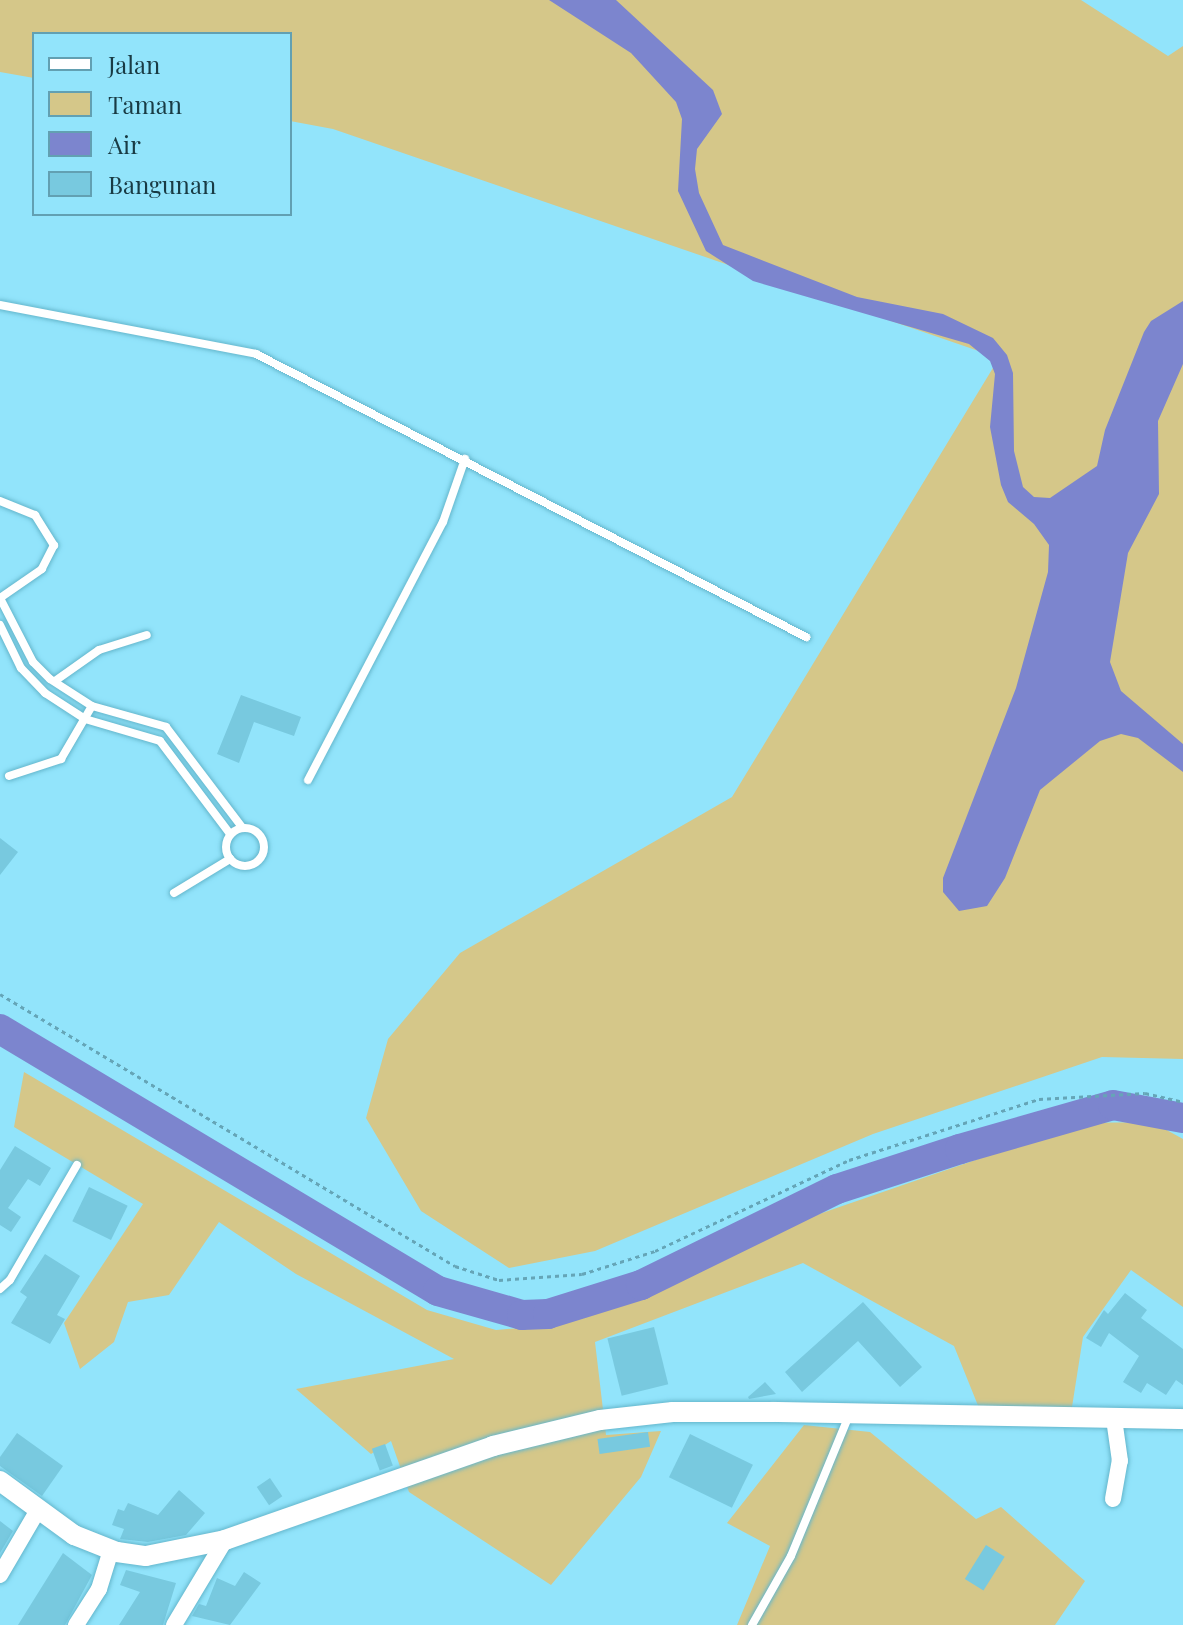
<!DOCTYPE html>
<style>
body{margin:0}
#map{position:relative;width:1183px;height:1625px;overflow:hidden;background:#92e4fb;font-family:"Playfair Display",serif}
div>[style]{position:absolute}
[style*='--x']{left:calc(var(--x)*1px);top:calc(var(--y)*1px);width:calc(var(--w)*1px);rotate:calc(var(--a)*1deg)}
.green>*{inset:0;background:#d5c789}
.water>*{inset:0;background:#7c85ce}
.river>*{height:30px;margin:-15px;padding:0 15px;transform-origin:15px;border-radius:15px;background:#7c85ce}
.building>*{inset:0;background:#78c9df;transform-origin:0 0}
.path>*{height:3px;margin-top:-1.5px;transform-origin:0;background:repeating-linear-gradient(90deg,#65a5b7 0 4px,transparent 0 8px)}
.roads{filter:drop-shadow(0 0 2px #64b6cc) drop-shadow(0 0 2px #64b6cc)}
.service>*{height:8px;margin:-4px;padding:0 4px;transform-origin:4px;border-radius:4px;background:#fff}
.service>.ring{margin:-4px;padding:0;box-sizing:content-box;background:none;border:8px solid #fff;border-radius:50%}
.minor>*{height:16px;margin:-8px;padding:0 8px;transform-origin:8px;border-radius:8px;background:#fff}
.tertiary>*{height:20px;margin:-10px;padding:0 10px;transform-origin:10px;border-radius:10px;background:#fff}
span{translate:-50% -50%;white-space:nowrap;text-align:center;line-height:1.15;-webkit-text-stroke:6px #92e4fb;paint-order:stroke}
.legend{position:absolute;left:32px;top:32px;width:260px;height:184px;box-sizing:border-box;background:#92e4fb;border:2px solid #62a0b2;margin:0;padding:10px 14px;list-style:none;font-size:24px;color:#193b44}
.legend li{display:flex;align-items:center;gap:16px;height:40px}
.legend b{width:40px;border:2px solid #62a0b2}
</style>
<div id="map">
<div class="green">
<div style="clip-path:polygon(0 0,1081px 0,1168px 56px,1183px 46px,1183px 1059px,1102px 1057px,873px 1134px,595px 1251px,509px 1268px,421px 1211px,366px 1118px,388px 1039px,460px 953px,732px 797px,999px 358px,333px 129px,290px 121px,290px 34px,34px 34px,34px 78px,0 72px)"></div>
<div style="clip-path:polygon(24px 1072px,427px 1310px,496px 1330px,558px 1325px,652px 1295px,799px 1221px,1082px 1123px,1152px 1122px,1183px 1139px,1183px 1307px,1131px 1270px,1083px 1337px,1072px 1407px,981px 1413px,954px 1346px,803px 1263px,595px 1342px,606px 1435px,661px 1431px,641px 1477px,551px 1585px,409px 1492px,391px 1441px,371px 1454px,296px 1389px,454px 1359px,296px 1274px,219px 1222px,169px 1295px,128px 1302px,114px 1342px,80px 1369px,64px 1323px,143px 1204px,14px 1127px)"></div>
<div style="clip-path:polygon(804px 1425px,870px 1432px,976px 1519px,1001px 1507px,1085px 1581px,1055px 1625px,737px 1625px,770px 1546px,727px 1523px)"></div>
</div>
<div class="water">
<div style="clip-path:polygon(549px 0,616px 0,713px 90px,722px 114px,697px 149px,695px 169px,699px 193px,723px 245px,857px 297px,943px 314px,993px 338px,1007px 355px,1013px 373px,1014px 451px,1023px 487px,1034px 497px,1050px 498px,1097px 466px,1105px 430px,1144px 332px,1151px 321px,1183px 301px,1183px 364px,1158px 421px,1159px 494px,1128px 553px,1110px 662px,1121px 691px,1183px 744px,1183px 772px,1138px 738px,1121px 734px,1100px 741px,1040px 790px,1005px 878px,987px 906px,959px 911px,943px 892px,943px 878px,1016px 688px,1048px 572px,1049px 545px,1034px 524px,1008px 502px,1001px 485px,990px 427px,995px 374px,990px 361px,969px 344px,753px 281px,706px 251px,678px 191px,682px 119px,676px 102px,631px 53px)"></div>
</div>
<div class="river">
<div style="--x:0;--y:1029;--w:510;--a:30.89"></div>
<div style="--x:438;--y:1291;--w:87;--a:15.9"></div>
<div style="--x:522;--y:1315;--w:26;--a:-2"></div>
<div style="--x:548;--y:1314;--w:97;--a:-17.3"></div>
<div style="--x:641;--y:1285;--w:218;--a:-26.1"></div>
<div style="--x:837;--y:1189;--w:129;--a:-18"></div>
<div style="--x:960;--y:1149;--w:159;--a:-16"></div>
<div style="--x:1113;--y:1105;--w:71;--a:10.5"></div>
</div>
<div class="building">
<div style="clip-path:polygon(241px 695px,301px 717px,294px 736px,254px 722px,239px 763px,217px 754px)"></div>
<div style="clip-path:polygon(0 838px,18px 852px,0 875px)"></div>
<div style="clip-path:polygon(15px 1146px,51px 1168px,40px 1186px,28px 1179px,8px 1208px,21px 1217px,11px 1232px,0 1225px,0 1170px)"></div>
<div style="left:89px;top:1187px;width:43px;height:38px;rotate:26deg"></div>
<div style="clip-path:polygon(45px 1254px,80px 1276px,57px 1315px,65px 1319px,50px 1344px,11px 1323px,27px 1297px,20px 1292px)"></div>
<div style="clip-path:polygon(1125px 1293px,1147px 1310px,1141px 1318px,1183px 1349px,1183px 1385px,1176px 1380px,1166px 1395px,1147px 1383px,1141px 1393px,1123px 1382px,1139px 1356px,1109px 1333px,1101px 1347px,1086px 1338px,1104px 1310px,1108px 1314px)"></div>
<div style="clip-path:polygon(863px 1302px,922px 1367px,900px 1387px,858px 1341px,802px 1392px,785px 1372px)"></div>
<div style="left:654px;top:1327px;width:59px;height:48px;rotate:76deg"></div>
<div style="clip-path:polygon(765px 1382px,776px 1394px,749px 1399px,748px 1397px)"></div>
<div style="left:648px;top:1432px;width:15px;height:51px;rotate:82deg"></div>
<div style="clip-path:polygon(17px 1433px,63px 1466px,42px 1496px,0 1466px,0 1457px)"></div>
<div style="left:690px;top:1434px;width:70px;height:48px;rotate:26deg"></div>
<div style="left:385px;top:1444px;width:23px;height:14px;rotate:70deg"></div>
<div style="left:270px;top:1478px;width:22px;height:16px;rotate:56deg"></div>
<div style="clip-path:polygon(179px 1490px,205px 1513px,186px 1535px,148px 1542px,120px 1539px,124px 1529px,112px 1525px,118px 1509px,124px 1511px,128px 1503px,158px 1515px)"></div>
<div style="clip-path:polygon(0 1521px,13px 1531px,0 1553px)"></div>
<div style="left:986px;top:1545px;width:22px;height:40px;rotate:32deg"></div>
<div style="clip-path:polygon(63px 1553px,92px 1575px,65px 1625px,18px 1625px)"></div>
<div style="clip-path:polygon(126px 1570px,176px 1583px,163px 1625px,119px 1625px,140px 1592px,120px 1585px)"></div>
<div style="clip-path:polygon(244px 1572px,261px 1583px,230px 1625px,192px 1616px,199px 1604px,206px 1606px,217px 1578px,235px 1586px)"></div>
</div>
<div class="path">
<div style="--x:0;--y:994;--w:530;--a:30.87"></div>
<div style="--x:455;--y:1266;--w:46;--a:17.7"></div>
<div style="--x:499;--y:1280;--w:83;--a:-4.1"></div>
<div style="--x:582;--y:1274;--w:77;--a:-17.5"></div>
<div style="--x:655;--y:1251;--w:214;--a:-25.1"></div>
<div style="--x:849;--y:1160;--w:200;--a:-17.8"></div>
<div style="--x:1039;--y:1099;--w:106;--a:-3.2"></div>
<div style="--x:1145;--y:1093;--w:39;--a:13"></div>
</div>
<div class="roads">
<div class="service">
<div style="--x:0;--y:305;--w:261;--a:10.8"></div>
<div style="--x:256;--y:354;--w:619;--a:27.23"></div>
<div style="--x:0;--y:501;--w:38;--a:22"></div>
<div style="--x:35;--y:515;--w:36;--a:58"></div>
<div style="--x:54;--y:545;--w:27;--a:117"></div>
<div style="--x:42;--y:569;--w:51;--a:145.4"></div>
<div style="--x:0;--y:598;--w:72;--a:62.7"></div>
<div style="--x:33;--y:662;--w:24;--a:45"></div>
<div style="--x:50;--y:679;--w:50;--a:32.7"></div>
<div style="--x:92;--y:706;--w:77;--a:15.8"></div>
<div style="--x:166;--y:727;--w:126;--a:52.8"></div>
<div style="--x:0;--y:625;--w:48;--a:64"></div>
<div style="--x:21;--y:668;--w:35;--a:46"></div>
<div style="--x:45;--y:693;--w:48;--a:33"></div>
<div style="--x:85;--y:719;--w:78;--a:16.3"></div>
<div style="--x:160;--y:741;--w:116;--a:53"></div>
<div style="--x:55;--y:681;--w:54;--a:-35.2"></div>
<div style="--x:99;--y:650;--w:50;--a:-17.4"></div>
<div style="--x:9;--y:776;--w:55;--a:-18.1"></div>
<div style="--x:61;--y:759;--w:61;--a:-59.7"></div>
<div style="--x:308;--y:780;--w:291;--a:-62.4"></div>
<div style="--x:443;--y:522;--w:67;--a:-70.8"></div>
<div class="ring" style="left:226px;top:828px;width:30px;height:30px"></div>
<div style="--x:174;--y:893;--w:66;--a:-31.3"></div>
<div style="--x:0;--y:1289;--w:13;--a:-42"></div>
<div style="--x:10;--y:1280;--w:133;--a:-59.8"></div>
<div style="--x:752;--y:1625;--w:79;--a:-60.5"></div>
<div style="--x:791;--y:1556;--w:152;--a:-67.6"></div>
</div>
<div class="minor">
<div style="--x:1113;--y:1499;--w:39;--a:-80"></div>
<div style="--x:1120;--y:1461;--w:42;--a:-98.1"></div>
<div style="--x:0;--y:1575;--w:75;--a:-59.7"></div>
<div style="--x:76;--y:1625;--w:43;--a:-57.4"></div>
<div style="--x:99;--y:1589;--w:41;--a:-72.9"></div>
<div style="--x:174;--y:1625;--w:99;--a:-59"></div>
</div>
<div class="tertiary">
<div style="--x:0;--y:1481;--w:92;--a:36.1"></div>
<div style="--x:74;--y:1535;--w:46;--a:21.6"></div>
<div style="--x:117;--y:1552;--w:29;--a:8"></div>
<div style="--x:146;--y:1556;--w:81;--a:-11.4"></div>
<div style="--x:225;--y:1540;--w:284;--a:-19.3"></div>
<div style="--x:493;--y:1446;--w:110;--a:-13.7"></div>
<div style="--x:600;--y:1420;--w:73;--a:-6.3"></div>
<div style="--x:673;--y:1412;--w:101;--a:0"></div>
<div style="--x:774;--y:1412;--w:409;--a:1"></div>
</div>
</div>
<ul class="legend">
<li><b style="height:10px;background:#fff"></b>Jalan</li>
<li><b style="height:22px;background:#d5c789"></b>Taman</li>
<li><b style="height:22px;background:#7c85ce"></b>Air</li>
<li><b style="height:22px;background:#78c9df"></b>Bangunan</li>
</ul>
</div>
